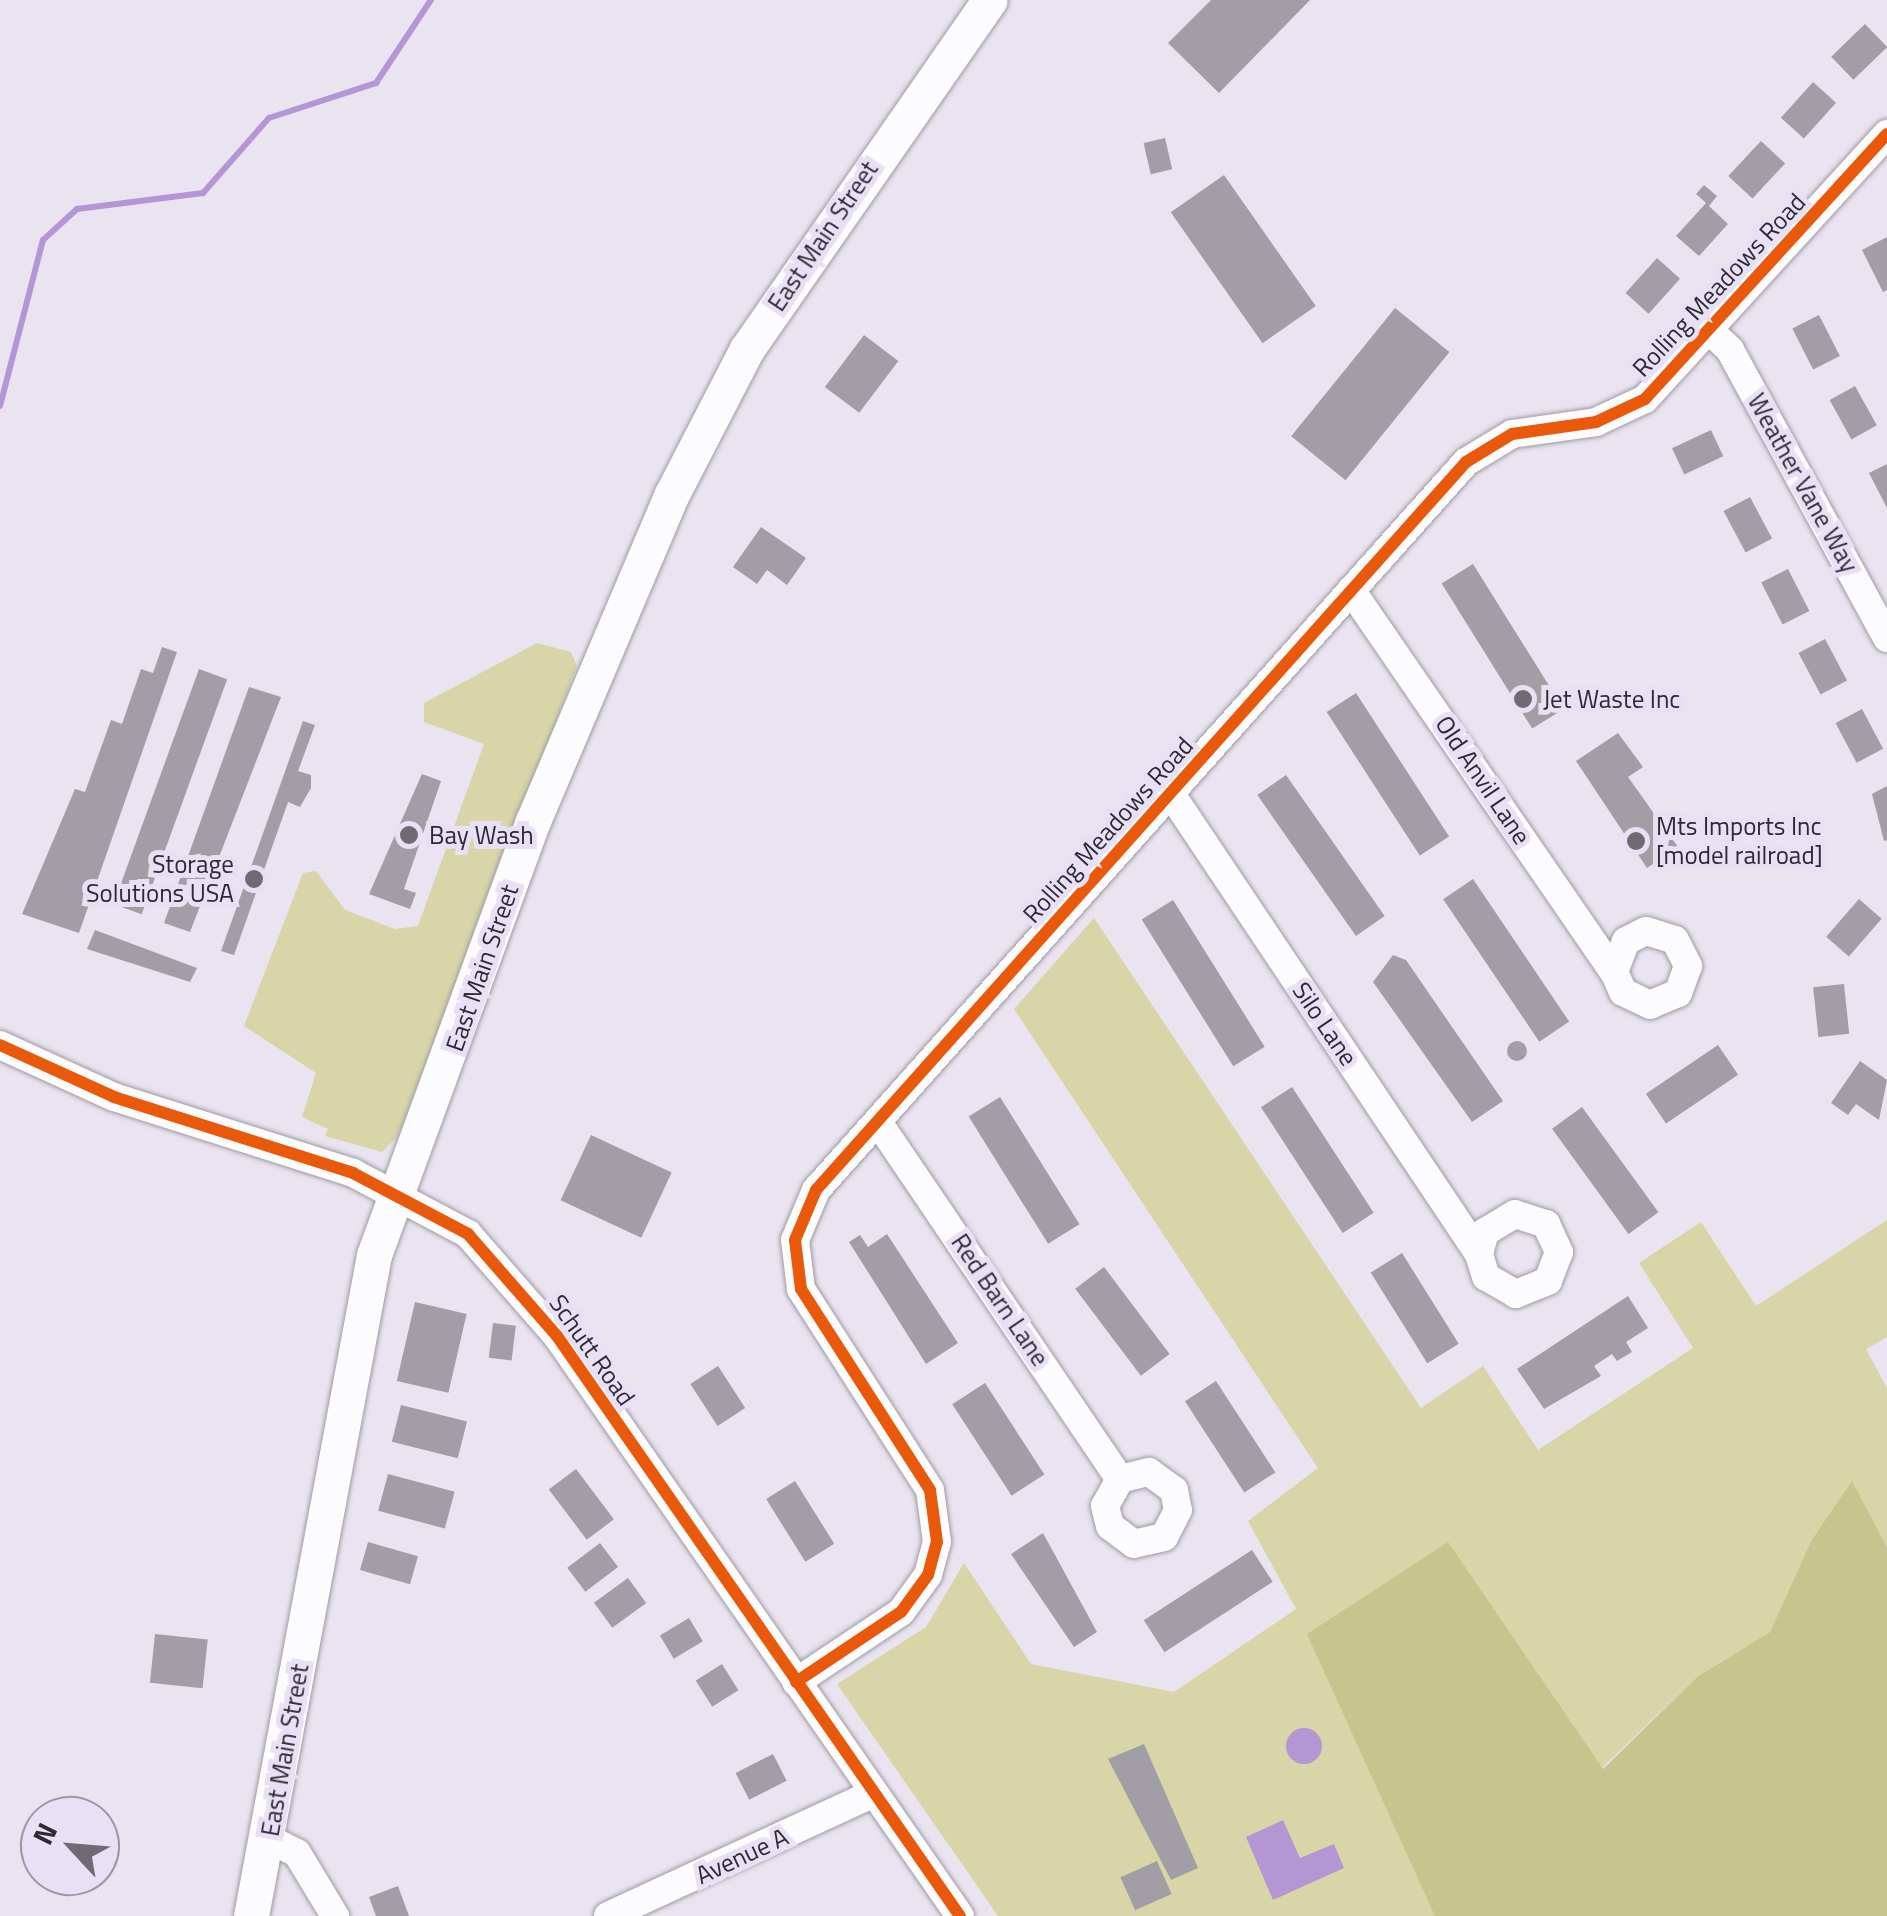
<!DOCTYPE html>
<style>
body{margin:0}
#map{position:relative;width:1887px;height:1916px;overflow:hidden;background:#e9e4f0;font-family:"Titillium Web",sans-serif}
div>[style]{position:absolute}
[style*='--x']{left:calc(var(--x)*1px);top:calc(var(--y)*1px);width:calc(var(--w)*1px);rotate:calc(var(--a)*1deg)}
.green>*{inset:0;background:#d8d5a8}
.forest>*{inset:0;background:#c7c48e}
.water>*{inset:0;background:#b496d5}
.round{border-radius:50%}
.stream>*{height:6px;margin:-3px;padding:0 3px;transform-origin:3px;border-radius:3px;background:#b496d5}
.building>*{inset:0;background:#a29ea6;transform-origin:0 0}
.roads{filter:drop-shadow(0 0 2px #9e9ba3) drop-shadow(0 0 2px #9e9ba3)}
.minor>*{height:28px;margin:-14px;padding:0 14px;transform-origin:14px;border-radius:14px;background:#fcfbfd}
.major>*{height:35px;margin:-17.5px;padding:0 17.5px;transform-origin:17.5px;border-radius:17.5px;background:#fcfbfd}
.cycleway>*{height:12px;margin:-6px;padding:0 6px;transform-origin:6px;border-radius:6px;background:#e8590c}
.dots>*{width:28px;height:28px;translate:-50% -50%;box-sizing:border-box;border:5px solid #e8e0f4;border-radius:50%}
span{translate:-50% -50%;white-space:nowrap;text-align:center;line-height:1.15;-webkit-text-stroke:10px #e8e0f4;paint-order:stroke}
.street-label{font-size:25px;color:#2d2a31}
.poi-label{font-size:25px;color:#2d2a31}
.left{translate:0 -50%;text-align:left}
.right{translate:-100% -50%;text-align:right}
.north{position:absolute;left:20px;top:1796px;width:100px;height:100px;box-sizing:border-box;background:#e8e0f4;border:2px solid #9d97a6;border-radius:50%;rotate:296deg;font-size:28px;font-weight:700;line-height:40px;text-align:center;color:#2d2a31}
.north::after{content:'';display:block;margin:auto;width:35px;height:45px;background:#6f6b74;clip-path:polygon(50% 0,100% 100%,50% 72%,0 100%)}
</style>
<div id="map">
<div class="green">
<div style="clip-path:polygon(537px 643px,571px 652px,577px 666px,398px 1136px,382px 1152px,325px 1136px,328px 1129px,302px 1117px,316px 1073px,244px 1026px,303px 873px,316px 871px,345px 910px,395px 929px,418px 926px,484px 744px,424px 722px,424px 703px)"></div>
<div style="clip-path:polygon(1094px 918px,1421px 1408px,1483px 1366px,1538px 1450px,1693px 1348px,1639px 1263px,1701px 1222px,1756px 1306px,1887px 1220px,1887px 1337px,1866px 1349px,1887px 1388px,1887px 1547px,1852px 1482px,1811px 1541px,1770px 1632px,1697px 1677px,1447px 1916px,998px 1916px,837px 1684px,926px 1627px,964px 1563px,1031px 1664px,1174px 1692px,1296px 1609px,1248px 1521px,1318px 1468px,1014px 1009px)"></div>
</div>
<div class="forest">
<div style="clip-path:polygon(1852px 1481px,1887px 1547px,1887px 1916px,1435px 1916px,1307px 1634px,1448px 1542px,1603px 1769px,1697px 1677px,1770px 1632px,1811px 1541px)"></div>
</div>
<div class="water">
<div class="round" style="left:1286px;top:1728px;width:36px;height:36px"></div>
<div style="clip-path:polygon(1283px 1820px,1300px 1858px,1334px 1844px,1344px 1868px,1273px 1900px,1246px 1837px)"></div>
</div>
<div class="stream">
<div style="--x:0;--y:406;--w:171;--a:-75.5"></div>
<div style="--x:43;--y:240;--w:46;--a:-42.4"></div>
<div style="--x:77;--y:209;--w:127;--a:-7.2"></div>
<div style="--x:203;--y:193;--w:100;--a:-48.7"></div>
<div style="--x:269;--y:118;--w:113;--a:-18.1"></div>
<div style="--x:376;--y:83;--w:100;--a:-56.5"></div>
</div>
<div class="building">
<div style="clip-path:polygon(1211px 0,1310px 0,1219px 93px,1168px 43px)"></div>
<div style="left:1865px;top:24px;width:32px;height:47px;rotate:46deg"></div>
<div style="left:1813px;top:82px;width:31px;height:48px;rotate:42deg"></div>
<div style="left:1165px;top:138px;width:32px;height:22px;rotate:77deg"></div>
<div style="left:1761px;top:141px;width:33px;height:48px;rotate:43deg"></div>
<div style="left:1224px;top:175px;width:160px;height:65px;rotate:55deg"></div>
<div style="clip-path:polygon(1704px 185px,1717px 196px,1709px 206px,1728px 224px,1699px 256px,1676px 236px,1706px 203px,1696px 194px)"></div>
<div style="clip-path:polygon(1887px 237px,1887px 290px,1883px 292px,1862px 250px)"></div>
<div style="left:1657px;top:258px;width:31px;height:47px;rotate:42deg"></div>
<div style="left:1395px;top:308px;width:70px;height:165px;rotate:39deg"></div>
<div style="left:1819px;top:315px;width:46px;height:30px;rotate:63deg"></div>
<div style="left:864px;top:335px;width:43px;height:65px;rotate:37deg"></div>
<div style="left:1855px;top:386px;width:45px;height:29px;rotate:61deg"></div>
<div style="left:1711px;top:430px;width:29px;height:43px;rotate:65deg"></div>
<div style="clip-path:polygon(1887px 464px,1887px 508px,1869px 473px)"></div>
<div style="left:1750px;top:497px;width:47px;height:30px;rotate:62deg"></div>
<div style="clip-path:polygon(761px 527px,806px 558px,787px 585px,767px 570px,757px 584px,733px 567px)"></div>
<div style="left:1473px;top:564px;width:171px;height:37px;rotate:58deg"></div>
<div style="left:1788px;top:569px;width:47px;height:30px;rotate:63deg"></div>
<div style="left:1825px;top:639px;width:47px;height:30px;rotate:62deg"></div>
<div style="clip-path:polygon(162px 647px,177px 652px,79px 933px,22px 914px,75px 789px,85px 792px,111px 720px,122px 724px,141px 669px,153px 673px)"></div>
<div style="left:199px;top:669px;width:30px;height:250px;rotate:20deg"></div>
<div style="clip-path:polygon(249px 687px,281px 697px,190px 932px,164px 923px)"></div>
<div style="left:1356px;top:693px;width:171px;height:35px;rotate:57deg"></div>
<div style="left:1862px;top:709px;width:45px;height:30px;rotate:62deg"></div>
<div style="clip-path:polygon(303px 721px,315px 725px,298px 771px,311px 775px,311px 788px,300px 807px,288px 802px,234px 955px,221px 951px)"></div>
<div style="clip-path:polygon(1618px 733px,1643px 767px,1628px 777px,1678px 847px,1647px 868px,1576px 761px)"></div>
<div style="clip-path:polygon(422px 774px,441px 781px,404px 889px,416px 893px,410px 909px,369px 894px)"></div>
<div style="left:1286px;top:775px;width:172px;height:35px;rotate:55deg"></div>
<div style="clip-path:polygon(1887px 786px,1887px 840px,1884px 841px,1872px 794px)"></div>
<div style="left:1473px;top:879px;width:172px;height:36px;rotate:56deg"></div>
<div style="left:1859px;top:899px;width:30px;height:50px;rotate:41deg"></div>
<div style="left:1173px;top:900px;width:173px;height:37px;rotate:58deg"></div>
<div style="clip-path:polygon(95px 930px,197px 968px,190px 982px,87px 949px)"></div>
<div style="clip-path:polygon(1393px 955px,1406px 960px,1503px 1101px,1472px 1122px,1373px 982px)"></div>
<div style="left:1844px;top:984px;width:50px;height:31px;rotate:84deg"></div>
<div class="round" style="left:1507px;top:1041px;width:20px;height:20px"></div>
<div style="left:1718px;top:1045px;width:36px;height:87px;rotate:56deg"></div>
<div style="clip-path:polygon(1860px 1061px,1887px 1080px,1879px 1120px,1856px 1104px,1848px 1115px,1831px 1103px)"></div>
<div style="left:1292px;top:1087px;width:150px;height:37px;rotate:57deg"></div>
<div style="left:1000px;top:1097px;width:150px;height:37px;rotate:58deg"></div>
<div style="left:1582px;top:1107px;width:130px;height:37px;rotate:54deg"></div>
<div style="left:591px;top:1135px;width:89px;height:72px;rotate:25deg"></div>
<div style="clip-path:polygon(887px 1234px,958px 1343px,926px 1364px,849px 1242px,860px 1235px,868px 1247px)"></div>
<div style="left:1402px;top:1253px;width:107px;height:37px;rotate:58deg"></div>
<div style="left:1104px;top:1267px;width:109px;height:36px;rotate:53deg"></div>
<div style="clip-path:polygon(1628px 1296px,1648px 1328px,1626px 1342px,1632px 1352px,1617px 1361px,1612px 1354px,1594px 1366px,1601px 1376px,1544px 1409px,1517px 1369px)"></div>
<div style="left:415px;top:1302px;width:53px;height:81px;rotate:13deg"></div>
<div style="left:493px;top:1323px;width:23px;height:35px;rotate:7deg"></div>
<div style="left:718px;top:1366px;width:50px;height:33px;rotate:57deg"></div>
<div style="left:1216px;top:1381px;width:109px;height:37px;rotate:57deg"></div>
<div style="left:985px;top:1383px;width:109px;height:39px;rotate:57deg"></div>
<div style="left:401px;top:1405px;width:68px;height:38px;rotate:14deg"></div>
<div style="left:576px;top:1469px;width:63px;height:34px;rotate:53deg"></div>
<div style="left:388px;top:1474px;width:69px;height:38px;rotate:15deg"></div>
<div style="left:795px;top:1481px;width:74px;height:34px;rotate:58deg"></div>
<div style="clip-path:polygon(1043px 1533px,1097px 1632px,1074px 1647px,1011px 1554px)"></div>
<div style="left:368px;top:1542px;width:52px;height:29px;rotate:16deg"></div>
<div style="left:600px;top:1543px;width:30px;height:41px;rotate:53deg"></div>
<div style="left:1252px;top:1550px;width:38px;height:129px;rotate:57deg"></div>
<div style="left:628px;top:1578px;width:31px;height:42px;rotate:54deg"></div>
<div style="left:689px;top:1618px;width:27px;height:34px;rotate:59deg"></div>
<div style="left:155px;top:1634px;width:53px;height:49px;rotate:6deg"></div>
<div style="left:722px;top:1664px;width:31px;height:31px;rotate:58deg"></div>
<div style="clip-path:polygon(1144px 1744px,1198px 1868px,1171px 1880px,1108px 1759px)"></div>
<div style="left:773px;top:1754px;width:30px;height:42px;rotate:63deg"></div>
<div style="left:1157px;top:1861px;width:36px;height:40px;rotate:66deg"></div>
<div style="clip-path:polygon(398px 1886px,409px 1916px,376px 1916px,369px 1897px)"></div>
</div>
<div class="roads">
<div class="minor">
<div style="--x:1712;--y:333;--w:25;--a:43"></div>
<div style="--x:1730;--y:350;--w:328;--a:61.4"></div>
<div style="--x:1351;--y:590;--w:464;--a:55.5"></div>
<div style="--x:1614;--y:972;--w:33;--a:-69"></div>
<div style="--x:1626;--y:941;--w:22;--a:-27"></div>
<div style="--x:1646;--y:931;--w:30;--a:17"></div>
<div style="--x:1675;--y:940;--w:29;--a:63"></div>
<div style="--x:1688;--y:966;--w:29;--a:110"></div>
<div style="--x:1678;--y:993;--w:30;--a:157"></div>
<div style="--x:1650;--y:1005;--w:30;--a:-154"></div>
<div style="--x:1623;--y:992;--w:22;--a:-114"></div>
<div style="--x:1171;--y:794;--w:554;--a:56.2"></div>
<div style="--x:1479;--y:1254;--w:23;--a:-75"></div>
<div style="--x:1485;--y:1232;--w:35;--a:-31"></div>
<div style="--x:1515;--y:1214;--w:33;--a:18"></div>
<div style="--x:1546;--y:1224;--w:31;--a:65"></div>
<div style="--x:1559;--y:1252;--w:31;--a:111"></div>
<div style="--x:1548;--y:1281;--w:35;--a:158"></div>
<div style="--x:1516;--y:1294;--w:34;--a:-150"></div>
<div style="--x:1486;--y:1277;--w:24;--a:-107"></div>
<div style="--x:0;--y:1045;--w:125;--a:24.5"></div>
<div style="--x:114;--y:1097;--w:251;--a:17.6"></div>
<div style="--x:353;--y:1173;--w:130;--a:27.9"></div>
<div style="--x:468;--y:1234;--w:135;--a:48.9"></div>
<div style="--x:557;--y:1336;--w:706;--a:55.21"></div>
<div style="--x:878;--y:1122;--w:431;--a:55.9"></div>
<div style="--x:1120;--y:1479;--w:30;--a:-14"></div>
<div style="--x:1149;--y:1472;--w:31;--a:36"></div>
<div style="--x:1174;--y:1490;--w:20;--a:79"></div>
<div style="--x:1178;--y:1510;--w:30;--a:117"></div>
<div style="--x:1164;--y:1537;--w:31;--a:167"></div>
<div style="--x:1134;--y:1544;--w:30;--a:-143"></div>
<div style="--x:1110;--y:1526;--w:21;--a:-104"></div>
<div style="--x:1105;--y:1506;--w:31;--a:-61"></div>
<div style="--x:796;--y:1682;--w:126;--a:-33.7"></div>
<div style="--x:901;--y:1612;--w:46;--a:-53.9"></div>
<div style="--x:928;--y:1575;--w:34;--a:-75"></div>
<div style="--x:937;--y:1542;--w:52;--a:-97.7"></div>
<div style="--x:930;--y:1490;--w:239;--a:-122.7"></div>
<div style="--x:801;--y:1289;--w:49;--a:-97"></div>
<div style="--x:795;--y:1240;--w:54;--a:-67.2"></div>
<div style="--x:816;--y:1190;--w:976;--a:-48.24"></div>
<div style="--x:1466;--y:462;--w:54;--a:-31.3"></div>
<div style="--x:1512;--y:434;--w:85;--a:-8.1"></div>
<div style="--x:1596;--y:422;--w:54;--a:-25.1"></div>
<div style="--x:1645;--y:399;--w:359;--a:-47.6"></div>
<div style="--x:269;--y:1839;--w:31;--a:27"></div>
<div style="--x:297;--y:1853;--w:74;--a:58.9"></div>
<div style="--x:608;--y:1916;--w:293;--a:-24.8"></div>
</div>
<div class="major">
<div style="--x:251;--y:1916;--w:672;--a:-79.46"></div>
<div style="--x:374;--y:1255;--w:462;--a:-69.9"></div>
<div style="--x:533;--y:821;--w:355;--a:-67"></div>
<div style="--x:672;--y:494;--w:163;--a:-62.7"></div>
<div style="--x:747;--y:349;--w:425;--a:-55.2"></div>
</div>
</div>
<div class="cycleway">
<div style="--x:0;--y:1045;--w:125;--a:24.5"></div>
<div style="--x:114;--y:1097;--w:251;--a:17.6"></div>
<div style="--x:353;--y:1173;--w:130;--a:27.9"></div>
<div style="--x:468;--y:1234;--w:135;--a:48.9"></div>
<div style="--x:557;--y:1336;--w:706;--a:55.21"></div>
<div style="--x:796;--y:1682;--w:126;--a:-33.7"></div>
<div style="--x:901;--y:1612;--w:46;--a:-53.9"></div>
<div style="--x:928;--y:1575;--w:34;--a:-75"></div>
<div style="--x:937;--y:1542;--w:52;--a:-97.7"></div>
<div style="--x:930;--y:1490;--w:239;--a:-122.7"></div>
<div style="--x:801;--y:1289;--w:49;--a:-97"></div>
<div style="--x:795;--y:1240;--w:54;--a:-67.2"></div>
<div style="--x:816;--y:1190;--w:976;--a:-48.24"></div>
<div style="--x:1466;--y:462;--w:54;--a:-31.3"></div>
<div style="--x:1512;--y:434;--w:85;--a:-8.1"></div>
<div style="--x:1596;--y:422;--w:54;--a:-25.1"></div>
<div style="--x:1645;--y:399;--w:359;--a:-47.6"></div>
</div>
<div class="dots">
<div style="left:1523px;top:699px;background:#6f6b74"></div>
<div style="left:409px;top:835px;background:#6f6b74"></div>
<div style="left:1636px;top:841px;background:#6f6b74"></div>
<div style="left:254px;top:879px;background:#6f6b74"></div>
</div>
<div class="street-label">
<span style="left:823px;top:236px;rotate:-56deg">East Main Street</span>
<span style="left:1719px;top:285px;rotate:-47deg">Rolling Meadows Road</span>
<span style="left:1803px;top:483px;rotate:61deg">Weather Vane Way</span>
<span style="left:1483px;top:780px;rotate:56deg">Old Anvil Lane</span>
<span style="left:1108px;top:830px;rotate:-48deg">Rolling Meadows Road</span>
<span style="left:482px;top:968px;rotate:-71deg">East Main Street</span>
<span style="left:1325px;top:1024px;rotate:56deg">Silo Lane</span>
<span style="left:1000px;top:1300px;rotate:56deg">Red Barn Lane</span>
<span style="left:592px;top:1350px;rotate:55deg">Schutt Road</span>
<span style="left:285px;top:1750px;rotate:-80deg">East Main Street</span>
<span style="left:742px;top:1856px;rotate:-25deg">Avenue A</span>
</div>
<div class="poi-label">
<span class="left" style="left:1543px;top:699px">Jet Waste Inc</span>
<span class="left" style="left:1656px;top:841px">Mts Imports Inc<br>[model railroad]</span>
<span class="left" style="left:429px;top:835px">Bay Wash</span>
<span class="right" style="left:234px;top:879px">Storage<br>Solutions USA</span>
</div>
<div class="north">N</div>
</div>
